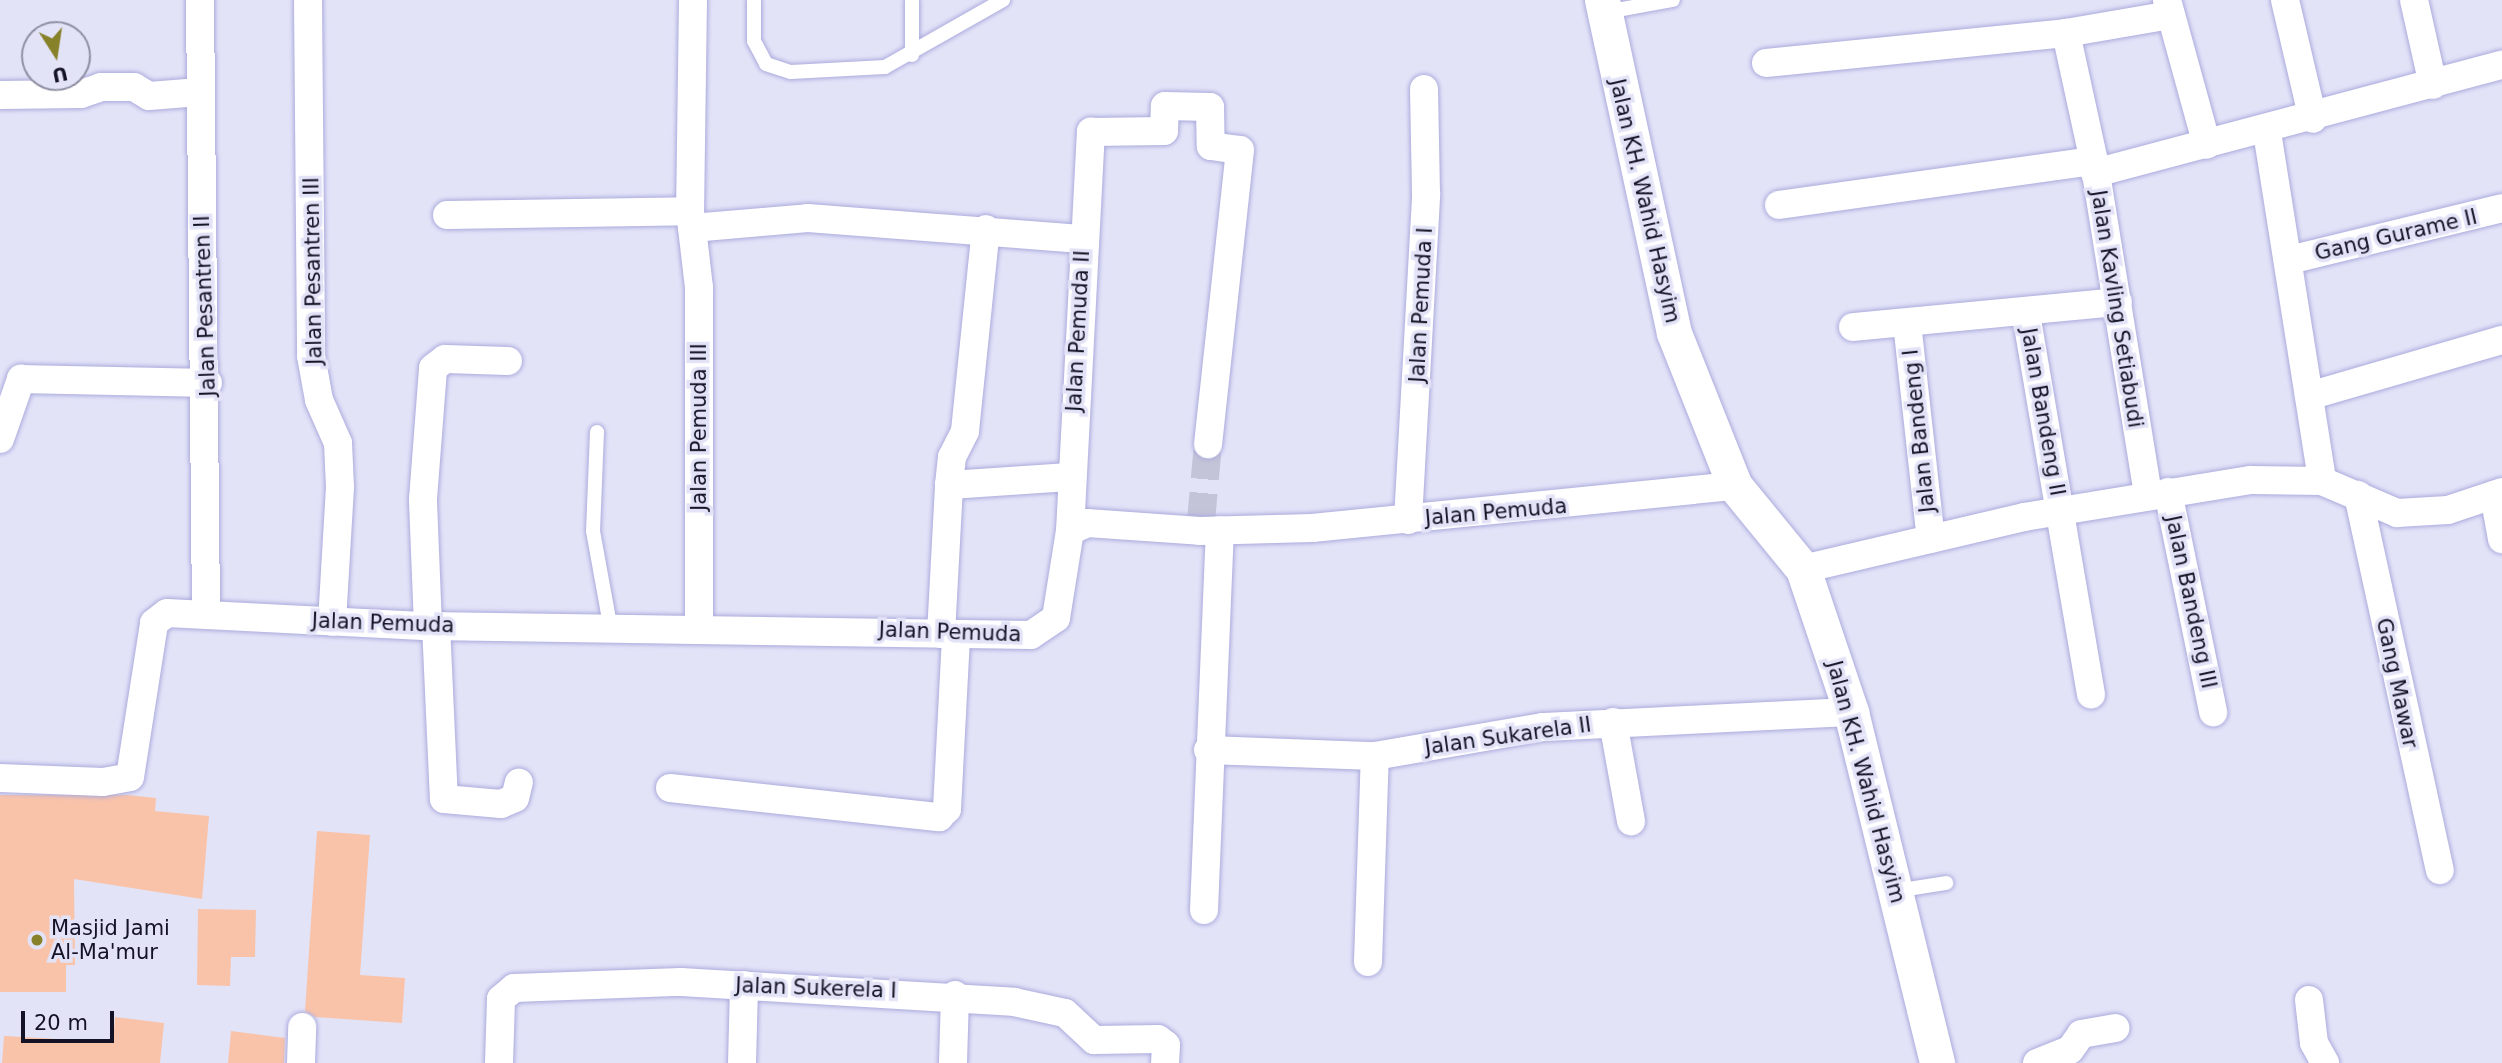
<!DOCTYPE html>
<style>
body{margin:0}
#map{position:relative;width:2502px;height:1063px;overflow:hidden;background:#e3e3f8;font-family:"DejaVu Sans",sans-serif}
div>[style]{position:absolute}
[style*='--x']{left:calc(var(--x)*1px);top:calc(var(--y)*1px);width:calc(var(--w)*1px);rotate:calc(var(--a)*1deg)}
.building>*{inset:0;background:#f9c3aa}
.minor-tunnel>*{height:28px;margin-top:-14px;transform-origin:0;background:repeating-linear-gradient(90deg,#c4c4d8 0 28px,transparent 0 42px)}
.roads{filter:drop-shadow(0 0 2px #ababdd) drop-shadow(0 0 2px #ababdd)}
.service>*{height:14px;margin:-7px;padding:0 7px;transform-origin:7px;border-radius:7px;background:#fff}
.minor>*{height:28px;margin:-14px;padding:0 14px;transform-origin:14px;border-radius:14px;background:#fff}
.tertiary>*{height:35px;margin:-17.5px;padding:0 17.5px;transform-origin:17.5px;border-radius:17.5px;background:#fff}
.dots>*{width:19px;height:19px;translate:-50% -50%;box-sizing:border-box;border:4px solid #e3e3f8;border-radius:50%}
span{translate:-50% -50%;white-space:nowrap;text-align:center;line-height:1.15;-webkit-text-stroke:7px #e3e3f8;paint-order:stroke}
.street-label{font-size:21px;color:#141325}
.poi-label{font-size:21px;color:#141325}
.left{translate:0 -50%;text-align:left}
.north{position:absolute;left:21px;top:21px;width:70px;height:70px;box-sizing:border-box;background:#e3e3f8;border:2px solid #9090a4;border-radius:50%;rotate:168deg;font-size:19px;font-weight:700;line-height:28px;text-align:center;color:#141325}
.north::after{content:'';display:block;margin:auto;width:24px;height:32px;background:#878129;clip-path:polygon(50% 0,100% 100%,50% 72%,0 100%)}
.scale{position:absolute;left:21px;top:1011px;width:93px;height:32px;box-sizing:border-box;border:4px solid #141325;border-top:0;padding-left:9px;font-size:21px;line-height:24px;white-space:nowrap;color:#141325;-webkit-text-stroke:5px #e3e3f8;paint-order:stroke}
</style>
<div id="map">
<div class="building">
<div style="clip-path:polygon(0 795px,127px 795px,156px 798px,155px 811px,209px 816px,202px 899px,74px 879px,75px 965px,66px 965px,66px 992px,0 992px)"></div>
<div style="clip-path:polygon(317px 831px,370px 835px,360px 975px,405px 978px,402px 1023px,315px 1017px,305px 1011px)"></div>
<div style="clip-path:polygon(198px 909px,256px 910px,255px 957px,231px 957px,230px 986px,197px 985px)"></div>
<div style="clip-path:polygon(115px 1017px,164px 1023px,160px 1063px,2px 1063px,4px 1036px,113px 1042px)"></div>
<div style="clip-path:polygon(231px 1031px,285px 1038px,284px 1063px,228px 1063px)"></div>
</div>
<div class="minor-tunnel">
<div style="--x:1201;--y:521;--w:77;--a:-84.8"></div>
</div>
<div class="roads">
<div class="service">
<div style="--x:754;--y:0;--w:41;--a:90"></div>
<div style="--x:754;--y:41;--w:26;--a:62"></div>
<div style="--x:766;--y:64;--w:26;--a:18"></div>
<div style="--x:791;--y:72;--w:94;--a:-3"></div>
<div style="--x:885;--y:67;--w:136;--a:-29.6"></div>
<div style="--x:912;--y:0;--w:55;--a:90"></div>
<div style="--x:1606;--y:12;--w:68;--a:-10.2"></div>
<div style="--x:597;--y:432;--w:99;--a:92.3"></div>
<div style="--x:593;--y:531;--w:96;--a:79.7"></div>
<div style="--x:1895;--y:891;--w:52;--a:-8.9"></div>
</div>
<div class="minor">
<div style="--x:200;--y:0;--w:612;--a:89.44"></div>
<div style="--x:308;--y:0;--w:356;--a:89.5"></div>
<div style="--x:311;--y:356;--w:45;--a:79.7"></div>
<div style="--x:319;--y:400;--w:47;--a:66.2"></div>
<div style="--x:338;--y:443;--w:44;--a:87.4"></div>
<div style="--x:340;--y:487;--w:135;--a:93.4"></div>
<div style="--x:693;--y:0;--w:211;--a:90.8"></div>
<div style="--x:690;--y:211;--w:78;--a:83.3"></div>
<div style="--x:699;--y:288;--w:338;--a:90"></div>
<div style="--x:2167;--y:0;--w:150;--a:74.6"></div>
<div style="--x:2285;--y:0;--w:122;--a:76.8"></div>
<div style="--x:2414;--y:0;--w:87;--a:77.4"></div>
<div style="--x:2066;--y:33;--w:131;--a:77.7"></div>
<div style="--x:2094;--y:161;--w:338;--a:80.8"></div>
<div style="--x:1766;--y:63;--w:301;--a:-5.7"></div>
<div style="--x:2066;--y:33;--w:106;--a:-9.8"></div>
<div style="--x:0;--y:95;--w:81;--a:-0.7"></div>
<div style="--x:81;--y:94;--w:21;--a:-19"></div>
<div style="--x:101;--y:87;--w:33;--a:0"></div>
<div style="--x:134;--y:87;--w:17;--a:31"></div>
<div style="--x:149;--y:96;--w:51;--a:-4.5"></div>
<div style="--x:2267;--y:132;--w:353;--a:81"></div>
<div style="--x:2095;--y:173;--w:421;--a:-14.9"></div>
<div style="--x:1779;--y:205;--w:318;--a:-8"></div>
<div style="--x:447;--y:215;--w:243;--a:-0.9"></div>
<div style="--x:692;--y:228;--w:116;--a:-4.9"></div>
<div style="--x:808;--y:218;--w:277;--a:4.4"></div>
<div style="--x:2289;--y:260;--w:219;--a:-13.7"></div>
<div style="--x:2026;--y:314;--w:386;--a:80.3"></div>
<div style="--x:1907;--y:323;--w:217;--a:83.7"></div>
<div style="--x:1853;--y:327;--w:266;--a:-5.4"></div>
<div style="--x:2309;--y:396;--w:201;--a:-16.2"></div>
<div style="--x:0;--y:439;--w:64;--a:-70.7"></div>
<div style="--x:21;--y:379;--w:187;--a:1.2"></div>
<div style="--x:949;--y:485;--w:121;--a:-3.8"></div>
<div style="--x:2168;--y:492;--w:225;--a:78.4"></div>
<div style="--x:2358;--y:495;--w:384;--a:77.7"></div>
<div style="--x:2494;--y:495;--w:45;--a:79.7"></div>
<div style="--x:1408;--y:520;--w:327;--a:-86.8"></div>
<div style="--x:1426;--y:193;--w:104;--a:-91.1"></div>
<div style="--x:1070;--y:531;--w:400;--a:-87"></div>
<div style="--x:1091;--y:132;--w:73;--a:-0.8"></div>
<div style="--x:1164;--y:131;--w:25;--a:-88"></div>
<div style="--x:1165;--y:106;--w:45;--a:1.3"></div>
<div style="--x:1210;--y:107;--w:39;--a:89"></div>
<div style="--x:1211;--y:146;--w:29;--a:8"></div>
<div style="--x:1240;--y:150;--w:296;--a:96.2"></div>
<div style="--x:1803;--y:569;--w:227;--a:-13.2"></div>
<div style="--x:2024;--y:517;--w:230;--a:-9.3"></div>
<div style="--x:2251;--y:480;--w:71;--a:0.8"></div>
<div style="--x:2322;--y:481;--w:82;--a:23.1"></div>
<div style="--x:2397;--y:513;--w:51;--a:-3.4"></div>
<div style="--x:2448;--y:510;--w:57;--a:-18.4"></div>
<div style="--x:436;--y:625;--w:174;--a:87.4"></div>
<div style="--x:444;--y:799;--w:57;--a:5"></div>
<div style="--x:501;--y:804;--w:15;--a:-23"></div>
<div style="--x:515;--y:798;--w:16;--a:-76"></div>
<div style="--x:428;--y:626;--w:127;--a:-92.3"></div>
<div style="--x:423;--y:499;--w:131;--a:-85.6"></div>
<div style="--x:433;--y:368;--w:15;--a:-37"></div>
<div style="--x:445;--y:359;--w:63;--a:1.8"></div>
<div style="--x:941;--y:634;--w:149;--a:-86.9"></div>
<div style="--x:949;--y:485;--w:28;--a:-84"></div>
<div style="--x:952;--y:457;--w:29;--a:-63"></div>
<div style="--x:965;--y:431;--w:203;--a:-84.1"></div>
<div style="--x:1613;--y:722;--w:101;--a:79.7"></div>
<div style="--x:1208;--y:750;--w:167;--a:2.1"></div>
<div style="--x:1375;--y:756;--w:170;--a:-9.8"></div>
<div style="--x:1543;--y:727;--w:308;--a:-2.8"></div>
<div style="--x:0;--y:778;--w:103;--a:2.2"></div>
<div style="--x:103;--y:782;--w:27;--a:-10"></div>
<div style="--x:130;--y:777;--w:156;--a:-81.1"></div>
<div style="--x:154;--y:623;--w:16;--a:-38"></div>
<div style="--x:167;--y:613;--w:261;--a:2.9"></div>
<div style="--x:428;--y:626;--w:603;--a:0.86"></div>
<div style="--x:1031;--y:635;--w:30;--a:-34"></div>
<div style="--x:1056;--y:618;--w:88;--a:-80.9"></div>
<div style="--x:1070;--y:531;--w:19;--a:-25"></div>
<div style="--x:1087;--y:523;--w:113;--a:4"></div>
<div style="--x:1200;--y:531;--w:112;--a:-1.5"></div>
<div style="--x:1312;--y:528;--w:425;--a:-5.7"></div>
<div style="--x:670;--y:788;--w:271;--a:6.2"></div>
<div style="--x:939;--y:817;--w:11;--a:-45"></div>
<div style="--x:947;--y:809;--w:174;--a:-87"></div>
<div style="--x:1204;--y:910;--w:380;--a:-87.6"></div>
<div style="--x:1368;--y:962;--w:206;--a:-88.1"></div>
<div style="--x:2309;--y:1000;--w:43;--a:83.4"></div>
<div style="--x:2314;--y:1043;--w:23;--a:61"></div>
<div style="--x:301;--y:1063;--w:36;--a:-88"></div>
<div style="--x:499;--y:1063;--w:64;--a:-88.2"></div>
<div style="--x:501;--y:999;--w:17;--a:-40"></div>
<div style="--x:514;--y:988;--w:167;--a:-2.1"></div>
<div style="--x:681;--y:982;--w:334;--a:3.4"></div>
<div style="--x:1014;--y:1002;--w:52;--a:12.2"></div>
<div style="--x:1065;--y:1013;--w:40;--a:43"></div>
<div style="--x:1094;--y:1040;--w:64;--a:-0.9"></div>
<div style="--x:1158;--y:1039;--w:10;--a:37"></div>
<div style="--x:1166;--y:1045;--w:18;--a:93"></div>
<div style="--x:742;--y:1063;--w:78;--a:-88.5"></div>
<div style="--x:953;--y:1063;--w:68;--a:-88.3"></div>
<div style="--x:2037;--y:1063;--w:35;--a:-22"></div>
<div style="--x:2070;--y:1050;--w:19;--a:-55"></div>
<div style="--x:2081;--y:1034;--w:35;--a:-10"></div>
</div>
<div class="tertiary">
<div style="--x:1602;--y:0;--w:341;--a:77.8"></div>
<div style="--x:1674;--y:333;--w:165;--a:68.3"></div>
<div style="--x:1735;--y:486;--w:107;--a:50.7"></div>
<div style="--x:1803;--y:569;--w:151;--a:71.4"></div>
<div style="--x:1851;--y:712;--w:361;--a:76.2"></div>
</div>
</div>
<div class="dots">
<div style="left:37px;top:940px;background:#878129"></div>
</div>
<div class="street-label">
<span style="left:1645px;top:201px;rotate:77deg">Jalan KH. Wahid Hasyim</span>
<span style="left:2396px;top:235px;rotate:-13deg">Gang Gurame II</span>
<span style="left:313px;top:271px;rotate:-91deg">Jalan Pesantren III</span>
<span style="left:1421px;top:305px;rotate:-87deg">Jalan Pemuda I</span>
<span style="left:205px;top:306px;rotate:-92deg">Jalan Pesantren II</span>
<span style="left:2117px;top:309px;rotate:81deg">Jalan Kavling Setiabudi</span>
<span style="left:1078px;top:331px;rotate:-87deg">Jalan Pemuda II</span>
<span style="left:2043px;top:412px;rotate:80deg">Jalan Bandeng II</span>
<span style="left:699px;top:427px;rotate:-90deg">Jalan Pemuda III</span>
<span style="left:1919px;top:431px;rotate:-96deg">Jalan Bandeng I</span>
<span style="left:1496px;top:512px;rotate:-5deg">Jalan Pemuda</span>
<span style="left:2191px;top:602px;rotate:78deg">Jalan Bandeng III</span>
<span style="left:383px;top:623px;rotate:2deg">Jalan Pemuda</span>
<span style="left:950px;top:632px;rotate:2deg">Jalan Pemuda</span>
<span style="left:2397px;top:683px;rotate:78deg">Gang Mawar</span>
<span style="left:1508px;top:736px;rotate:-8deg">Jalan Sukarela II</span>
<span style="left:1866px;top:782px;rotate:75deg">Jalan KH. Wahid Hasyim</span>
<span style="left:816px;top:988px;rotate:2deg">Jalan Sukerela I</span>
</div>
<div class="poi-label">
<span class="left" style="left:51px;top:940px">Masjid Jami<br>Al-Ma'mur</span>
</div>
<div class="north">U</div>
<div class="scale">20 m</div>
</div>
